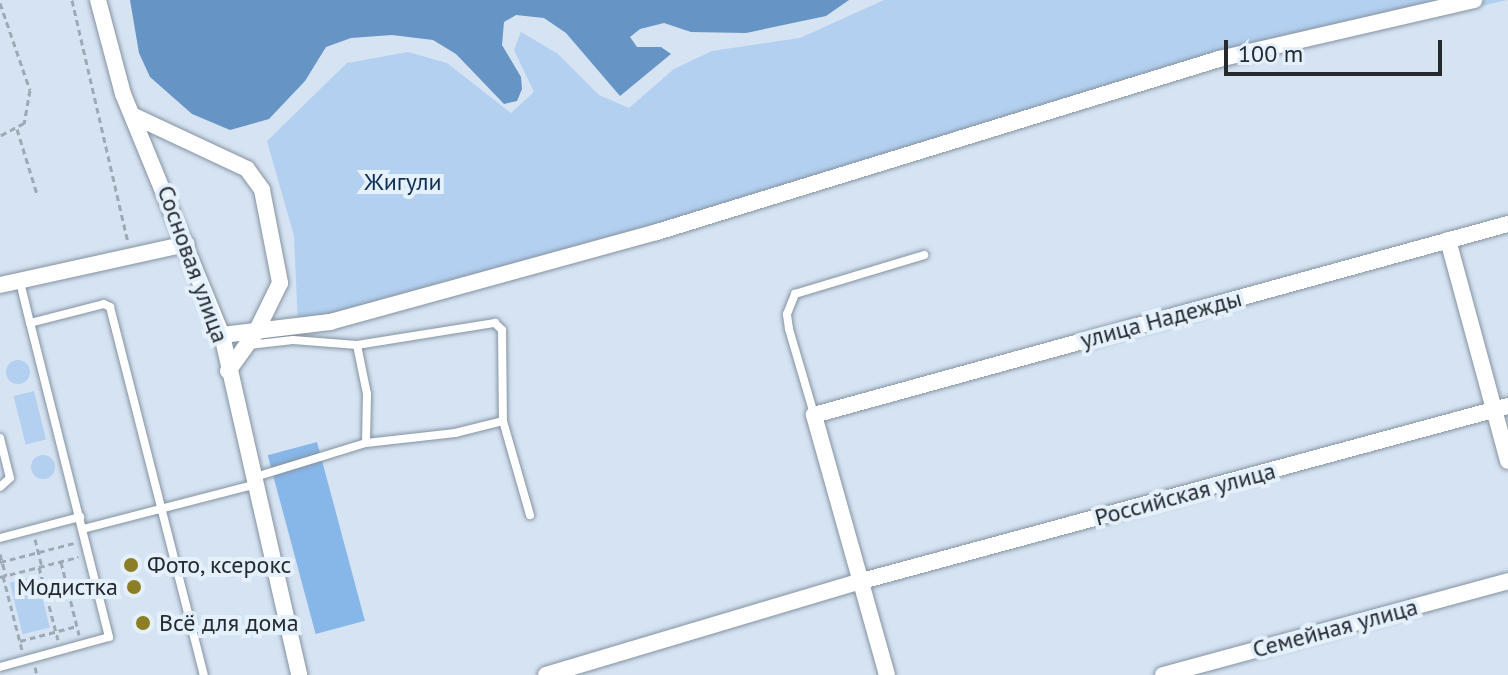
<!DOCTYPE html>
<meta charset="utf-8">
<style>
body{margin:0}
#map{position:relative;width:1508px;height:675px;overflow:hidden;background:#d5e3f2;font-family:"PT Sans",sans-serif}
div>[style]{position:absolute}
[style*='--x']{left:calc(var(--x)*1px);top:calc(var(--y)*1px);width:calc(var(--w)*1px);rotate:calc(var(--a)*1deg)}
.green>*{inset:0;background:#b3d0f0;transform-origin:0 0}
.round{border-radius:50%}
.forest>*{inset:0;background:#87b6e9;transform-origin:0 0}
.water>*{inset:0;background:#6694c5}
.path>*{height:3px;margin-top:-1.5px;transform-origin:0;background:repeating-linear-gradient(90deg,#9ea9b5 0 6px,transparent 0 10px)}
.roads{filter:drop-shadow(0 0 2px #8592a0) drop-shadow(0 0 2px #8592a0)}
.lane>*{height:8px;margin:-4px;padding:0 4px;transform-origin:4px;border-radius:4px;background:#fff}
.street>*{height:16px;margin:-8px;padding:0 8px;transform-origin:8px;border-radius:8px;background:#fff}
.dots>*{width:22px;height:22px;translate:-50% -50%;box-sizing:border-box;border:4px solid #e4f0fc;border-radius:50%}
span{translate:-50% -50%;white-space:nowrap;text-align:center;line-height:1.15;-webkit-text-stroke:8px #e4f0fc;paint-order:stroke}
.park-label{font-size:24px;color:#0f3052}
.street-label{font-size:24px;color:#252a2f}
.poi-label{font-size:24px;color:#252a2f}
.left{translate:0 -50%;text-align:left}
.right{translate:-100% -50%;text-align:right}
.scale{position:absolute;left:1224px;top:40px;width:218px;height:36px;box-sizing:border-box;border:4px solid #252a2f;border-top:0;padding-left:10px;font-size:24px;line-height:28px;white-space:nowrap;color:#252a2f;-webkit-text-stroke:6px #e4f0fc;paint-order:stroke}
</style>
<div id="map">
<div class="green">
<div style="clip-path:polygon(884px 0,1507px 0,1216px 68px,298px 326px,294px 236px,267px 141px,347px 63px,408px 52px,447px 63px,511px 113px,534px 92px,514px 50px,521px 32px,558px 54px,599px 95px,629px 108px,674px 69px,712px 51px,800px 38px)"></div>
<div class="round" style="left:6px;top:360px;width:24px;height:24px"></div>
<div style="left:34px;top:391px;width:50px;height:21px;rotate:76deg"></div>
<div class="round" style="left:31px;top:455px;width:24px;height:24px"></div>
<div style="left:37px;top:576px;width:53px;height:28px;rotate:76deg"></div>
</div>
<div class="forest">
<div style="left:317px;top:442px;width:185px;height:51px;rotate:75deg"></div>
</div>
<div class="water">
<div style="clip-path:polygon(130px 0,849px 0,826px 16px,746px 33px,691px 32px,664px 23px,640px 29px,630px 37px,637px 47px,661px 47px,671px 54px,620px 96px,566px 33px,544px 18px,516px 15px,504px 22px,502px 45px,521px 77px,522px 89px,517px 101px,504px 104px,456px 54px,433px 40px,392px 35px,351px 38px,326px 47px,305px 81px,269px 119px,230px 130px,192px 114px,150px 77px,139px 53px)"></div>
</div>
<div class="path">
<div style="--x:72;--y:0;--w:248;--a:77"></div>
<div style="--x:0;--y:3;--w:92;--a:71"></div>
<div style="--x:30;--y:90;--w:34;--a:100"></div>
<div style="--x:24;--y:123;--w:27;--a:152"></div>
<div style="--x:17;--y:129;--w:68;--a:72.9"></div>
<div style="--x:35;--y:539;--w:29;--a:76"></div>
<div style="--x:0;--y:554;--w:23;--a:75"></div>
<div style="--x:0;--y:562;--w:76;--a:-14.4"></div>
<div style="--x:61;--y:562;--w:75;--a:76.1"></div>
<div style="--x:39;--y:567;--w:75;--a:75.4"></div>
<div style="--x:3;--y:576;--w:76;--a:75.6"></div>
<div style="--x:0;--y:577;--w:81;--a:-14.4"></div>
<div style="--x:20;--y:641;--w:59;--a:-14.7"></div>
<div style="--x:35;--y:667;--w:8;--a:76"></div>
</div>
<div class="roads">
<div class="lane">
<div style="--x:20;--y:282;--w:42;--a:76.3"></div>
<div style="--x:249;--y:345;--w:44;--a:-6.5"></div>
<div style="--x:293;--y:340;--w:64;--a:4.5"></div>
<div style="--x:357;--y:345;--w:140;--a:-9.1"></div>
<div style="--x:495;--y:323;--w:10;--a:45"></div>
<div style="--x:502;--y:330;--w:91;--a:89.4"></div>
<div style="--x:503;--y:421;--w:98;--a:74"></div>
<div style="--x:357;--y:345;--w:50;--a:78.5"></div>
<div style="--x:367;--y:394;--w:49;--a:91.2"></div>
<div style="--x:814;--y:414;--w:89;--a:-106.4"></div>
<div style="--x:789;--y:329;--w:15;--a:-98"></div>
<div style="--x:787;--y:314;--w:22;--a:-68"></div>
<div style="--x:795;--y:294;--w:135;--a:-16.8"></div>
<div style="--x:0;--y:438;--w:41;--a:76"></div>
<div style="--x:10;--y:478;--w:13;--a:138"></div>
<div style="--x:252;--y:478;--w:119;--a:-17.1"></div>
<div style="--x:366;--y:443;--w:90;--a:-6.4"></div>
<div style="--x:455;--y:433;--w:49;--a:-14"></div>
<div style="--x:83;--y:529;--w:176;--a:-14.5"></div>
<div style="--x:0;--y:538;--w:83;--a:-14.7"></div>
<div style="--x:0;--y:667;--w:113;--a:-15.4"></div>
<div style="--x:109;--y:637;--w:324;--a:-104.1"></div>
<div style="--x:30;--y:323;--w:76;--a:-14.4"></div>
<div style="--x:104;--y:304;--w:7;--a:27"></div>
<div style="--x:110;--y:307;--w:380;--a:75.7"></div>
</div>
<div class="street">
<div style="--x:98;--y:0;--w:97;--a:75.1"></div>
<div style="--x:123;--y:94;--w:261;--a:67.7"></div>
<div style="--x:222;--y:335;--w:349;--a:77.2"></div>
<div style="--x:134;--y:116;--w:125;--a:25.1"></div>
<div style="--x:247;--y:169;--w:26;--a:54"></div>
<div style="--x:262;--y:190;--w:95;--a:79"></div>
<div style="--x:280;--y:283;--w:55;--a:116.1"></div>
<div style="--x:256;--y:332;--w:48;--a:125.7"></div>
<div style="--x:1448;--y:240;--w:229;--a:74.8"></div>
<div style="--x:0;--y:285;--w:191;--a:-12.4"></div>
<div style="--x:222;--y:335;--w:109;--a:-6.9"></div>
<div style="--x:330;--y:322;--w:339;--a:-15.4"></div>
<div style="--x:657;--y:232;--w:588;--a:-17.11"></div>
<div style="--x:1219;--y:59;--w:262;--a:-13"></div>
<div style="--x:546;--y:675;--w:330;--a:-16.6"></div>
<div style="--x:862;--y:581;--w:669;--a:-15.16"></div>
<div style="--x:887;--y:675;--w:270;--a:-105.7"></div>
<div style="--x:814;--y:415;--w:720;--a:-15.39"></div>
<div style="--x:1163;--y:675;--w:358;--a:-15.2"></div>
</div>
</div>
<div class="dots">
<div style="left:131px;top:565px;background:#8b7e25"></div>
<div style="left:134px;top:587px;background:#8b7e25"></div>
<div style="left:143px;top:623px;background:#8b7e25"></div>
</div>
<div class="park-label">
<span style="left:403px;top:182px">Жигули</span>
</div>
<div class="street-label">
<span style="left:193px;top:264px;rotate:70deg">Сосновая улица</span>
<span style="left:1161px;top:319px;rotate:-15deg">улица Надежды</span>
<span style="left:1185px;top:494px;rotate:-15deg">Российская улица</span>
<span style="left:1335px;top:628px;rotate:-15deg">Семейная улица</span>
</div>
<div class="poi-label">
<span class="left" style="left:147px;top:565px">Фото, ксерокс</span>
<span class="right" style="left:118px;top:587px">Модистка</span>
<span class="left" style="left:159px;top:623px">Всё для дома</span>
</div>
<div class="scale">100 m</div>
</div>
